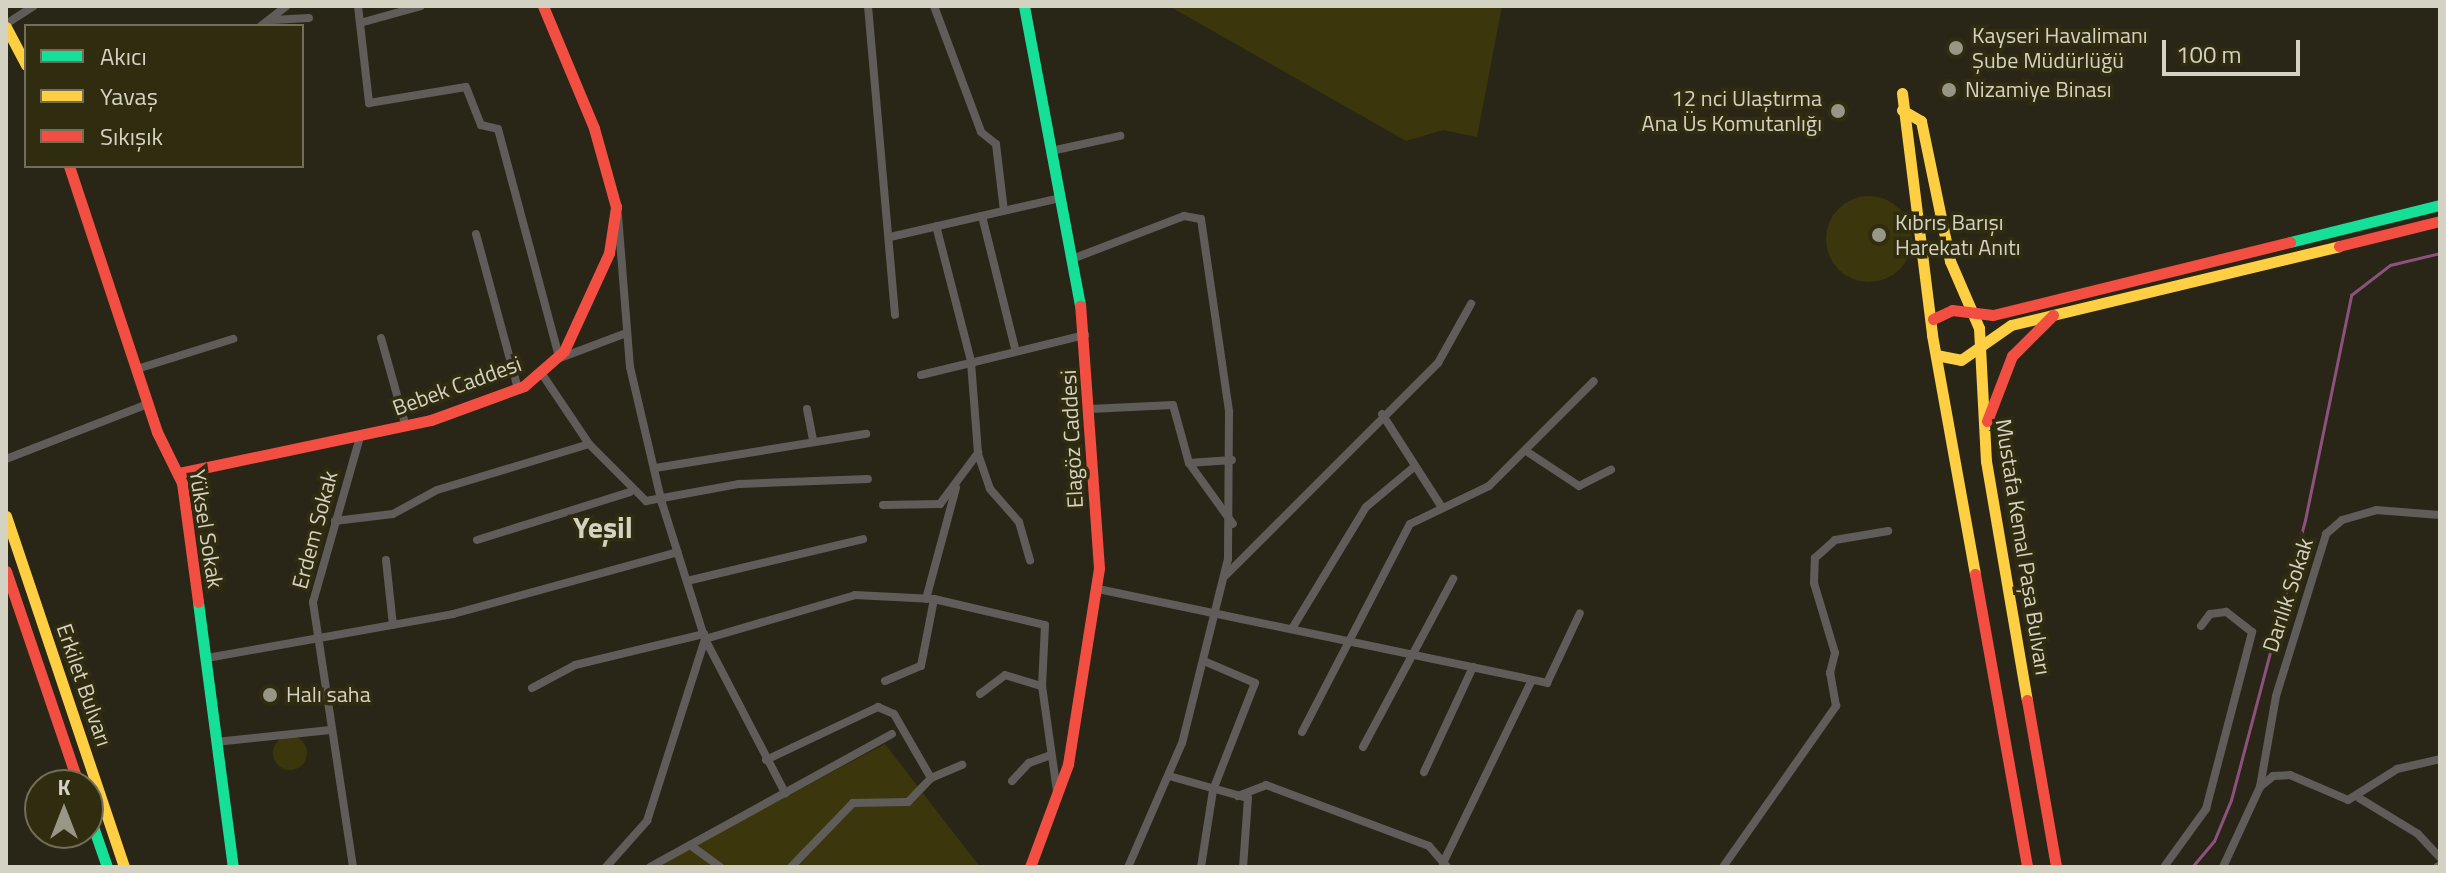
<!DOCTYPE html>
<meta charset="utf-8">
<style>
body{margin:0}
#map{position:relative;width:2446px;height:873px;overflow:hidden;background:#292617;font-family:"Titillium Web",sans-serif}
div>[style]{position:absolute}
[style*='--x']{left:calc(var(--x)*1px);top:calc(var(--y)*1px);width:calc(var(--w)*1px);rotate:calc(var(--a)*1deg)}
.green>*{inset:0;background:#3b360c}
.round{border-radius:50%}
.stream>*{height:3px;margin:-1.5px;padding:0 1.5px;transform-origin:1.5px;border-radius:1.5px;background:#8d517e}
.street>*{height:8px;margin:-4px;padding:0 4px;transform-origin:4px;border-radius:4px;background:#605c5a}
.fast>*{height:11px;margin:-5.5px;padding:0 5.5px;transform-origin:5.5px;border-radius:5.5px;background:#16e098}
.slow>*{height:11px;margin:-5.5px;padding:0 5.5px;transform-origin:5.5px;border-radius:5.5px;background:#ffcf43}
.jam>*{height:11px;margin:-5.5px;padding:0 5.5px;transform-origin:5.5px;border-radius:5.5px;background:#f24e42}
.dots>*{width:22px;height:22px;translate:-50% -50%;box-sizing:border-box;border:4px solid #302c10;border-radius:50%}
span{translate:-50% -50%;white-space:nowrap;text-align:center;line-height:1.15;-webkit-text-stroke:7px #302c10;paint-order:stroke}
.poi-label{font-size:22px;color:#d4d2c2}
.left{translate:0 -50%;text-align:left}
.right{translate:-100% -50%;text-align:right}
.street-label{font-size:22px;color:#d4d2c2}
.district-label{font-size:30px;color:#d4d2c2;font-weight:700}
.frame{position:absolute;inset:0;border:8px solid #d4d2c2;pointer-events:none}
.legend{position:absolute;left:24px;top:24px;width:280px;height:144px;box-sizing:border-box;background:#302c10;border:2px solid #726e57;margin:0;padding:10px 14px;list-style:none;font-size:24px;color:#d4d2c2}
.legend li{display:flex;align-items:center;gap:16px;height:40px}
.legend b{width:40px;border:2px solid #726e57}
.north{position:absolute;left:24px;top:769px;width:80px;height:80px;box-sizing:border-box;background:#302c10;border:2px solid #726e57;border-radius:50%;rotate:0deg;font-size:22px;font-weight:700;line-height:32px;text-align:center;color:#d4d2c2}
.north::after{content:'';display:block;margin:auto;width:28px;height:36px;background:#989686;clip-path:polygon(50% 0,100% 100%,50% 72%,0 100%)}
.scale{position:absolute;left:2162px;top:40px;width:138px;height:36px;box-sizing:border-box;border:4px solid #d4d2c2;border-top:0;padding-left:10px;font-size:24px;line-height:28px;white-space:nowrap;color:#d4d2c2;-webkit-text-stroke:6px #302c10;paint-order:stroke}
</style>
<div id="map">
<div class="green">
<div style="clip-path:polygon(1169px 6px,1502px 6px,1477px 137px,1443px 130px,1406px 141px)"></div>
<div class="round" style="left:1826px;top:196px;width:86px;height:86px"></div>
<div class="round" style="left:273px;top:736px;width:34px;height:34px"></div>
<div style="clip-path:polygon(885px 744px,980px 867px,657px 867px,687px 849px)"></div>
</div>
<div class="stream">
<div style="--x:2192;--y:867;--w:34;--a:-50"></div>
<div style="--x:2214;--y:841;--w:44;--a:-67.5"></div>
<div style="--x:2231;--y:800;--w:290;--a:-75.2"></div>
<div style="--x:2305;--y:520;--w:230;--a:-78.4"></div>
<div style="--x:2351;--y:295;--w:49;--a:-37.6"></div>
<div style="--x:2390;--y:265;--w:51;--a:-13.5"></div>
</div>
<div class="street">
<div style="--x:358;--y:6;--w:98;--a:83.5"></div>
<div style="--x:369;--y:103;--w:98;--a:-9.4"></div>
<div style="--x:466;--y:87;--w:41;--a:68.5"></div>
<div style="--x:481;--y:125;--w:17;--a:13"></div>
<div style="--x:498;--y:129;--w:235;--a:75"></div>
<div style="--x:868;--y:6;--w:310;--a:85"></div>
<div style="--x:934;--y:6;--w:134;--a:69.5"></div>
<div style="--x:981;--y:132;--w:19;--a:39"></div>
<div style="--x:996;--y:144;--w:67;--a:83.2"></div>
<div style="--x:272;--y:20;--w:37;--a:-3"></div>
<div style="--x:360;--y:23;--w:63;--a:-15.6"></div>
<div style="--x:6;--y:24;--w:33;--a:-33"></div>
<div style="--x:261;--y:26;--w:33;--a:-38"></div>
<div style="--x:1051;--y:151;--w:71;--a:-12.3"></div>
<div style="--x:618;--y:215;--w:152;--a:85.5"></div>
<div style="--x:630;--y:367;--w:140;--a:76.8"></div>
<div style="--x:662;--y:503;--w:143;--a:72.5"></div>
<div style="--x:705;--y:639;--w:174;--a:62.5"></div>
<div style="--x:982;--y:216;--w:136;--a:76"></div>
<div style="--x:476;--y:234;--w:161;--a:74.8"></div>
<div style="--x:890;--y:237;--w:174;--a:-12.9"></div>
<div style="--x:1072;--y:259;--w:120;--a:-21"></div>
<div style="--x:1184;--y:216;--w:17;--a:10"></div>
<div style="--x:1201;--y:219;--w:195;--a:81.7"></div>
<div style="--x:1229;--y:412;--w:147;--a:90.4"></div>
<div style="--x:1228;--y:559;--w:190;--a:104"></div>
<div style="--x:1182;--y:743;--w:135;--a:113.5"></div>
<div style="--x:381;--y:338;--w:92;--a:74.3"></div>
<div style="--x:560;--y:358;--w:71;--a:-20.7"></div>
<div style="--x:137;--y:369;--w:101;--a:-17.4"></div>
<div style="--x:542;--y:374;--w:84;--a:56.1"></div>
<div style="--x:589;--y:444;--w:81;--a:45"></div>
<div style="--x:646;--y:501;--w:95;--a:-10.4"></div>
<div style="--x:739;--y:484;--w:129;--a:-2.2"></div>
<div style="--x:921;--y:375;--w:169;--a:-13.7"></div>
<div style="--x:807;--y:409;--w:33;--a:79"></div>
<div style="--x:1090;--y:409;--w:83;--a:-2.8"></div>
<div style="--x:1173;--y:405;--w:60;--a:74.6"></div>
<div style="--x:1189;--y:463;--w:75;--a:54.2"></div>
<div style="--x:1382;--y:414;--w:109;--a:57.3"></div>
<div style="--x:1529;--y:453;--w:60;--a:33.4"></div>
<div style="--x:1579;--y:486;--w:36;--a:-27"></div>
<div style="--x:978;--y:454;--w:37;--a:71"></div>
<div style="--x:990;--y:489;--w:44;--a:48.7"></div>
<div style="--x:1019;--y:522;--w:40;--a:74"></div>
<div style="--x:6;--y:459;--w:152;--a:-21.2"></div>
<div style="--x:1189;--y:463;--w:43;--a:-4"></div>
<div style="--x:655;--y:468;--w:214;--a:-9.2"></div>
<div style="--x:883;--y:505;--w:57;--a:-1"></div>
<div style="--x:940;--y:504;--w:64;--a:-53.3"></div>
<div style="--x:978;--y:453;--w:92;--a:-94.4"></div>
<div style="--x:971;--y:361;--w:139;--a:-104.5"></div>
<div style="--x:335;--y:521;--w:58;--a:-6.9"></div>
<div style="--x:393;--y:514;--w:50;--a:-28.6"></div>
<div style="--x:437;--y:490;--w:159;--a:-16.8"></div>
<div style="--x:477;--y:540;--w:160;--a:-17.4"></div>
<div style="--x:386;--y:560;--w:65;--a:83.9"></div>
<div style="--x:1225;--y:576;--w:301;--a:-45"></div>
<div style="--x:1438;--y:363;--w:68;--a:-60.8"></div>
<div style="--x:687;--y:581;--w:181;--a:-13.4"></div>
<div style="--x:1098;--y:589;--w:459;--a:11.8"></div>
<div style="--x:1547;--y:683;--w:77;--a:-64.8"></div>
<div style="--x:926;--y:599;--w:115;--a:-74.9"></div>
<div style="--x:1293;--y:627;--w:140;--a:-58.7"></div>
<div style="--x:1366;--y:507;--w:64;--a:-39.9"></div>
<div style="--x:207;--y:658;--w:250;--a:-10.1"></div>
<div style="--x:453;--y:614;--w:233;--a:-15.4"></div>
<div style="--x:885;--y:681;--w:39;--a:-23"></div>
<div style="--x:921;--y:666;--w:68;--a:-79"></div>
<div style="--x:532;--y:688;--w:49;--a:-28.1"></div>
<div style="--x:575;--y:665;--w:133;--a:-13.5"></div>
<div style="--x:980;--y:694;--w:31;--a:-37"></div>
<div style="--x:1005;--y:675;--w:39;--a:17"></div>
<div style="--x:1302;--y:732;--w:234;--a:-62.6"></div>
<div style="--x:1410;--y:524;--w:88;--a:-25.7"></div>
<div style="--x:1489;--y:486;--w:148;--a:-45"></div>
<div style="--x:216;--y:742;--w:115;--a:-6"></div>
<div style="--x:1363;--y:747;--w:191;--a:-61.8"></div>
<div style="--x:766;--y:760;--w:124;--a:-25.3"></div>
<div style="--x:878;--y:707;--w:17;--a:24"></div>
<div style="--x:894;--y:714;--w:74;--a:60"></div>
<div style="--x:1424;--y:772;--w:116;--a:-65"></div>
<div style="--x:1169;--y:776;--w:82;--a:15.6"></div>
<div style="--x:1248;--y:798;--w:69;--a:94.1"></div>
<div style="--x:1012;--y:781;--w:25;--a:-47"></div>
<div style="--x:1029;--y:763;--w:23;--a:-20"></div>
<div style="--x:2260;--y:787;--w:92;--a:-80"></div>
<div style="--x:2276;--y:696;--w:170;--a:-72.8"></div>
<div style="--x:2326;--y:534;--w:21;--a:-41"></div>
<div style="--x:2342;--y:520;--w:35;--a:-16"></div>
<div style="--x:2376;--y:510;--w:64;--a:4.5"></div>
<div style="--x:1238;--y:796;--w:30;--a:-21"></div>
<div style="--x:1266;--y:785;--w:174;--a:20.5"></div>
<div style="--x:1429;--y:846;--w:28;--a:49"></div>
<div style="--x:2359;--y:798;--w:69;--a:31.4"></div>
<div style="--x:2418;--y:834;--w:33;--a:47"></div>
<div style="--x:690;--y:845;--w:37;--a:36"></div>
<div style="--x:1443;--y:863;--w:203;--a:-64.1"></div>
<div style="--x:353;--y:867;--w:268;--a:-98.6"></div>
<div style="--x:313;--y:602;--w:168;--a:-74.1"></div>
<div style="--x:606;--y:867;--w:62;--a:-48.3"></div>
<div style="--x:647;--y:821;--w:191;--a:-72.3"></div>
<div style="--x:705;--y:639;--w:156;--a:-16.3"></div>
<div style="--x:855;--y:595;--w:79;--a:2.9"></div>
<div style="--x:934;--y:599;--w:114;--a:13.2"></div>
<div style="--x:1045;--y:625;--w:61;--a:92.8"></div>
<div style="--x:1042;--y:686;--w:106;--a:81.9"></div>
<div style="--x:650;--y:867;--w:276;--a:-28.8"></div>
<div style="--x:791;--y:867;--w:89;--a:-45.9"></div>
<div style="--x:853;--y:803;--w:55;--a:-1"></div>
<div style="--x:908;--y:802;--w:33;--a:-46"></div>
<div style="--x:931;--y:778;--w:34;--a:-23"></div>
<div style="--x:1201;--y:867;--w:78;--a:-81.1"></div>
<div style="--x:1213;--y:790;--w:115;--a:-68.6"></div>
<div style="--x:1255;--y:683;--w:56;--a:-156.7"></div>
<div style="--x:1723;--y:867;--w:197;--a:-54.9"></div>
<div style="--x:1836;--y:706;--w:34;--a:-100"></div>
<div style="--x:1830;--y:673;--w:21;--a:-76"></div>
<div style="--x:1835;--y:653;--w:73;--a:-106.7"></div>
<div style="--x:1814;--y:583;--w:25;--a:-88"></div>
<div style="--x:1815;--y:558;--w:27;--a:-42"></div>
<div style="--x:1835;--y:540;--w:54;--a:-9.6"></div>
<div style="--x:2164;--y:867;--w:72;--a:-54.1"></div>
<div style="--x:2206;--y:809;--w:183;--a:-75.4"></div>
<div style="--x:2252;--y:632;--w:33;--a:-142"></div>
<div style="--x:2226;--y:612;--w:16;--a:173"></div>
<div style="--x:2210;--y:614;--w:15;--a:127"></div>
<div style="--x:2223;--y:867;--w:88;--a:-65.2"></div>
<div style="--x:2260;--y:787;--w:17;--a:-40"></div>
<div style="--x:2273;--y:776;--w:17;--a:-3"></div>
<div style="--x:2290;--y:775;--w:63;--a:23.3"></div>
<div style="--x:2348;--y:800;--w:58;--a:-32.3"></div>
<div style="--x:2397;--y:769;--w:44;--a:-13.1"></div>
<div style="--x:2437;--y:867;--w:4;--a:-34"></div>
</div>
<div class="fast">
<div style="--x:1024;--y:6;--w:305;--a:79.4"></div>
<div style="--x:2290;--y:242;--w:154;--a:-13.9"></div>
<div style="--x:198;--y:602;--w:267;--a:82.5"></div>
<div style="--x:88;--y:812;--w:58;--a:70.9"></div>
</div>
<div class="slow">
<div style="--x:6;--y:27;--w:43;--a:62.2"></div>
<div style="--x:1902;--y:93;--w:244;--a:82.9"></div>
<div style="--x:1932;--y:335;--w:243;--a:79.8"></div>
<div style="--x:1902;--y:110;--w:22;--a:30"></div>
<div style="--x:1921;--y:121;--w:143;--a:78.3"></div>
<div style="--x:1950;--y:261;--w:73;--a:66.6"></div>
<div style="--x:1979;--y:328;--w:133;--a:87"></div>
<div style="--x:1986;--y:461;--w:242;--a:80.3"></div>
<div style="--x:1936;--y:355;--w:25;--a:11"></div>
<div style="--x:1961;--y:360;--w:61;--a:-35"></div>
<div style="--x:2011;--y:325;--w:337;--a:-13.5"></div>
<div style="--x:6;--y:516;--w:370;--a:71.4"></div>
</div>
<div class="jam">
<div style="--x:69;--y:166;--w:280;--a:71.7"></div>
<div style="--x:157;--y:432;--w:57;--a:63.9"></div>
<div style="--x:182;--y:483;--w:120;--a:82.3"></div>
<div style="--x:2339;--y:246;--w:104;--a:-13.9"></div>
<div style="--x:1933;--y:319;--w:21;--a:-25"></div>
<div style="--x:1952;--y:310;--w:41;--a:7"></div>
<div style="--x:1993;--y:315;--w:306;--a:-13.8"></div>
<div style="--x:1987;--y:421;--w:70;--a:-69"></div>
<div style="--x:2012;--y:356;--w:58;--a:-45"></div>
<div style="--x:179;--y:473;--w:258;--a:-11.9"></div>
<div style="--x:431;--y:420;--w:99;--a:-20.1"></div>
<div style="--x:524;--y:386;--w:53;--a:-41.2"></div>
<div style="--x:564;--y:351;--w:108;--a:-65.3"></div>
<div style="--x:609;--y:253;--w:47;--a:-81.3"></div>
<div style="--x:616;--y:207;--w:82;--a:-105.6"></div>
<div style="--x:594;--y:128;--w:132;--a:-112.7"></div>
<div style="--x:6;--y:571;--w:226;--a:71.2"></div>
<div style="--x:1975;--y:574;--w:298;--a:79.9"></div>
<div style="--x:2027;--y:700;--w:169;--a:80.1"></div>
<div style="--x:1030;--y:867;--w:110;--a:-69.7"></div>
<div style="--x:1068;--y:764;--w:198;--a:-81"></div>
<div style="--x:1099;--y:568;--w:263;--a:-94.1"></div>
</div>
<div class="dots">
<div style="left:1956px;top:48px;background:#989686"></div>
<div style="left:1949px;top:90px;background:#989686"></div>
<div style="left:1838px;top:111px;background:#989686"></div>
<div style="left:1879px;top:235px;background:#989686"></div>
<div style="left:270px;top:695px;background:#989686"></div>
</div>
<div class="poi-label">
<span class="left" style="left:1972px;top:48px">Kayseri Havalimanı<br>Şube Müdürlüğü</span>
<span class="left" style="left:1965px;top:90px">Nizamiye Binası</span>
<span class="right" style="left:1822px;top:111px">12 nci Ulaştırma<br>Ana Üs Komutanlığı</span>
<span class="left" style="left:1895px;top:235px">Kıbrıs Barışı<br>Harekatı Anıtı</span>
<span class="left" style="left:286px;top:695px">Halı saha</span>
</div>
<div class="street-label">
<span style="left:457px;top:386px;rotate:-20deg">Bebek Caddesi</span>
<span style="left:1072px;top:439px;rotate:-93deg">Elagöz Caddesi</span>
<span style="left:206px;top:529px;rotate:81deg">Yüksel Sokak</span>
<span style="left:315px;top:530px;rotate:-75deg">Erdem Sokak</span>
<span style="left:2023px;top:547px;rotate:81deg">Mustafa Kemal Paşa Bulvarı</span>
<span style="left:2288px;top:595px;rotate:-72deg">Darılık Sokak</span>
<span style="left:84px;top:685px;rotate:71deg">Erkilet Bulvarı</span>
</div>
<div class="district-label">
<span style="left:603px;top:527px">Yeşil</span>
</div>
<div class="frame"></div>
<ul class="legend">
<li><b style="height:10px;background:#16e098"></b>Akıcı</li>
<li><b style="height:10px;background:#ffcf43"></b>Yavaş</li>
<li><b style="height:10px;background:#f24e42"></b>Sıkışık</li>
</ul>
<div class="north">K</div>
<div class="scale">100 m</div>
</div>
